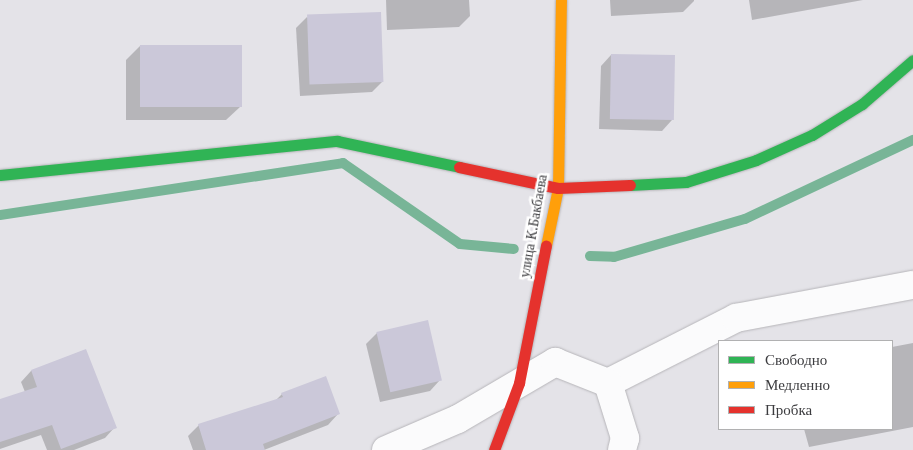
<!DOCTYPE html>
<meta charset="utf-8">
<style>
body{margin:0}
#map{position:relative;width:913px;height:450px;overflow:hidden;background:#e4e3e8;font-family:"Libre Baskerville",serif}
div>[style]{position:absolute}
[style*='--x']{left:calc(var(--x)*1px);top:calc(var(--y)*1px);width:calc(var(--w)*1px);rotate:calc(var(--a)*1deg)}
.shadow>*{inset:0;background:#0003}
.stream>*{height:10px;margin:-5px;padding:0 5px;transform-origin:5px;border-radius:5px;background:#78b597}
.building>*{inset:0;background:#cbc8d9;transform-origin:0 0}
.roads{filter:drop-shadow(0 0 1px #b6b5b9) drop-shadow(0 0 1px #b6b5b9)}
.street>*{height:28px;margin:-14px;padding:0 14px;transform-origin:14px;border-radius:14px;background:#fbfbfc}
.fast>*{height:11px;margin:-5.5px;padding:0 5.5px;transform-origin:5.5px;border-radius:5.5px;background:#30b455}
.slow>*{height:11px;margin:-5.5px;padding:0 5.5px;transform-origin:5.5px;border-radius:5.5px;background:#ff9f0a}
.jam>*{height:11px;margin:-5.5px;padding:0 5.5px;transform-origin:5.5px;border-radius:5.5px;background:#e5322d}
span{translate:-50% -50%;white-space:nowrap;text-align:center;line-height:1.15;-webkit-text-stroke:5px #fff;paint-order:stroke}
.street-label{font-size:14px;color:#3c3c3f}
.legend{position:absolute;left:718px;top:340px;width:175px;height:90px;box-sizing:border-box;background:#fff;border:1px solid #b1b1b2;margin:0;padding:6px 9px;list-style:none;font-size:15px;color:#3c3c3f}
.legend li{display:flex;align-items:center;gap:10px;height:25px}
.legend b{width:25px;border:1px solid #b1b1b2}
</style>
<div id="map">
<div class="shadow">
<div style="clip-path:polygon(386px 0,469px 0,470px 16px,459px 27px,387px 30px)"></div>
<div style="clip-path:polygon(610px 0,694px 0,694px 1px,683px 12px,611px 16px)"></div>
<div style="clip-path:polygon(749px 0,863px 0,752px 20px)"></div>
<div style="clip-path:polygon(307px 17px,382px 82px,372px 92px,300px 96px,296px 28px)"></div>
<div style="clip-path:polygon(140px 46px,240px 107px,226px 120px,126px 120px,126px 60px)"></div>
<div style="clip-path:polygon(611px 55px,672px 120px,662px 131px,599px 129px,601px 66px)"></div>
<div style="clip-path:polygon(377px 333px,440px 380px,430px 391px,380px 402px,366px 344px)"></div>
<div style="clip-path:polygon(913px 343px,913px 427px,809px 447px,804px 429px,892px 429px,892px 347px)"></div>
<div style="clip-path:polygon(85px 350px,115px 427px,105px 438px,74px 450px,47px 450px,41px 435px,0 449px,0 400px,25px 392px,21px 382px,31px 371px)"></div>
<div style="clip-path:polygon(282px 394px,338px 414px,328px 425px,264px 450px,193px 450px,188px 436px,199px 425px,275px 401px)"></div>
</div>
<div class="stream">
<div style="--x:0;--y:215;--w:347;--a:-8.6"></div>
<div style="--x:343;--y:163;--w:142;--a:34.7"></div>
<div style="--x:460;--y:244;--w:54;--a:5.3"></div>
<div style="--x:590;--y:256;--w:24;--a:2"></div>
<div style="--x:614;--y:257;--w:136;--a:-16.2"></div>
<div style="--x:745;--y:219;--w:186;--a:-25.2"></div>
</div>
<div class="building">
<div style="left:381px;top:12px;width:70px;height:74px;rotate:88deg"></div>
<div style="left:140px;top:45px;width:102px;height:62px"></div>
<div style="left:611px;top:54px;width:64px;height:65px;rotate:1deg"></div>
<div style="left:428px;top:320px;width:62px;height:53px;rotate:77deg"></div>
<div style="clip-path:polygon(86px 349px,117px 428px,61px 449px,52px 425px,0 442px,0 399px,37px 387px,31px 370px)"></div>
<div style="clip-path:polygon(326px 376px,340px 414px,263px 444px,265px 450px,206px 450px,198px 424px,283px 397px,281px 393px)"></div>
</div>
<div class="roads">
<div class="street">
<div style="--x:608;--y:383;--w:144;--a:-26.9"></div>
<div style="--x:736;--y:318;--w:180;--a:-10.6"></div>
<div style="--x:386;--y:450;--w:78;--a:-23.3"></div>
<div style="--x:458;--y:419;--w:113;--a:-30.4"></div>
<div style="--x:555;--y:362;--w:57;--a:21.6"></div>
<div style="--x:608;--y:383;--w:58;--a:72.8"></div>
<div style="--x:625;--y:438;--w:12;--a:104"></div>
</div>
<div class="fast">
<div style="--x:0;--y:175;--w:339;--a:-5.8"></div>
<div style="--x:337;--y:141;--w:125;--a:12"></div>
<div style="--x:630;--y:185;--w:56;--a:-3.1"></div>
<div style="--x:686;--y:182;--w:73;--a:-17.4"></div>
<div style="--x:756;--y:160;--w:61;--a:-24.1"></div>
<div style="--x:812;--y:135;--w:59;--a:-31.8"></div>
<div style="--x:862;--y:104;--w:67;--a:-40.8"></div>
</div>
<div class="slow">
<div style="--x:546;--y:246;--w:59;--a:-78.3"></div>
<div style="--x:558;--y:188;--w:188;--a:-89.1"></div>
</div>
<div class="jam">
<div style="--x:459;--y:167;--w:101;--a:12"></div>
<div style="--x:558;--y:188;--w:72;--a:-2.4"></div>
<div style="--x:494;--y:450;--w:72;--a:-69.5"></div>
<div style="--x:519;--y:383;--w:140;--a:-78.9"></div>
</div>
</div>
<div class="street-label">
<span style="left:533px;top:226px;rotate:-80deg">улица К.Бакбаева</span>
</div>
<ul class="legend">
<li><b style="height:6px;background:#30b455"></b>Свободно</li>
<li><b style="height:6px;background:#ff9f0a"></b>Медленно</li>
<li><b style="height:6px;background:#e5322d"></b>Пробка</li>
</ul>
</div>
